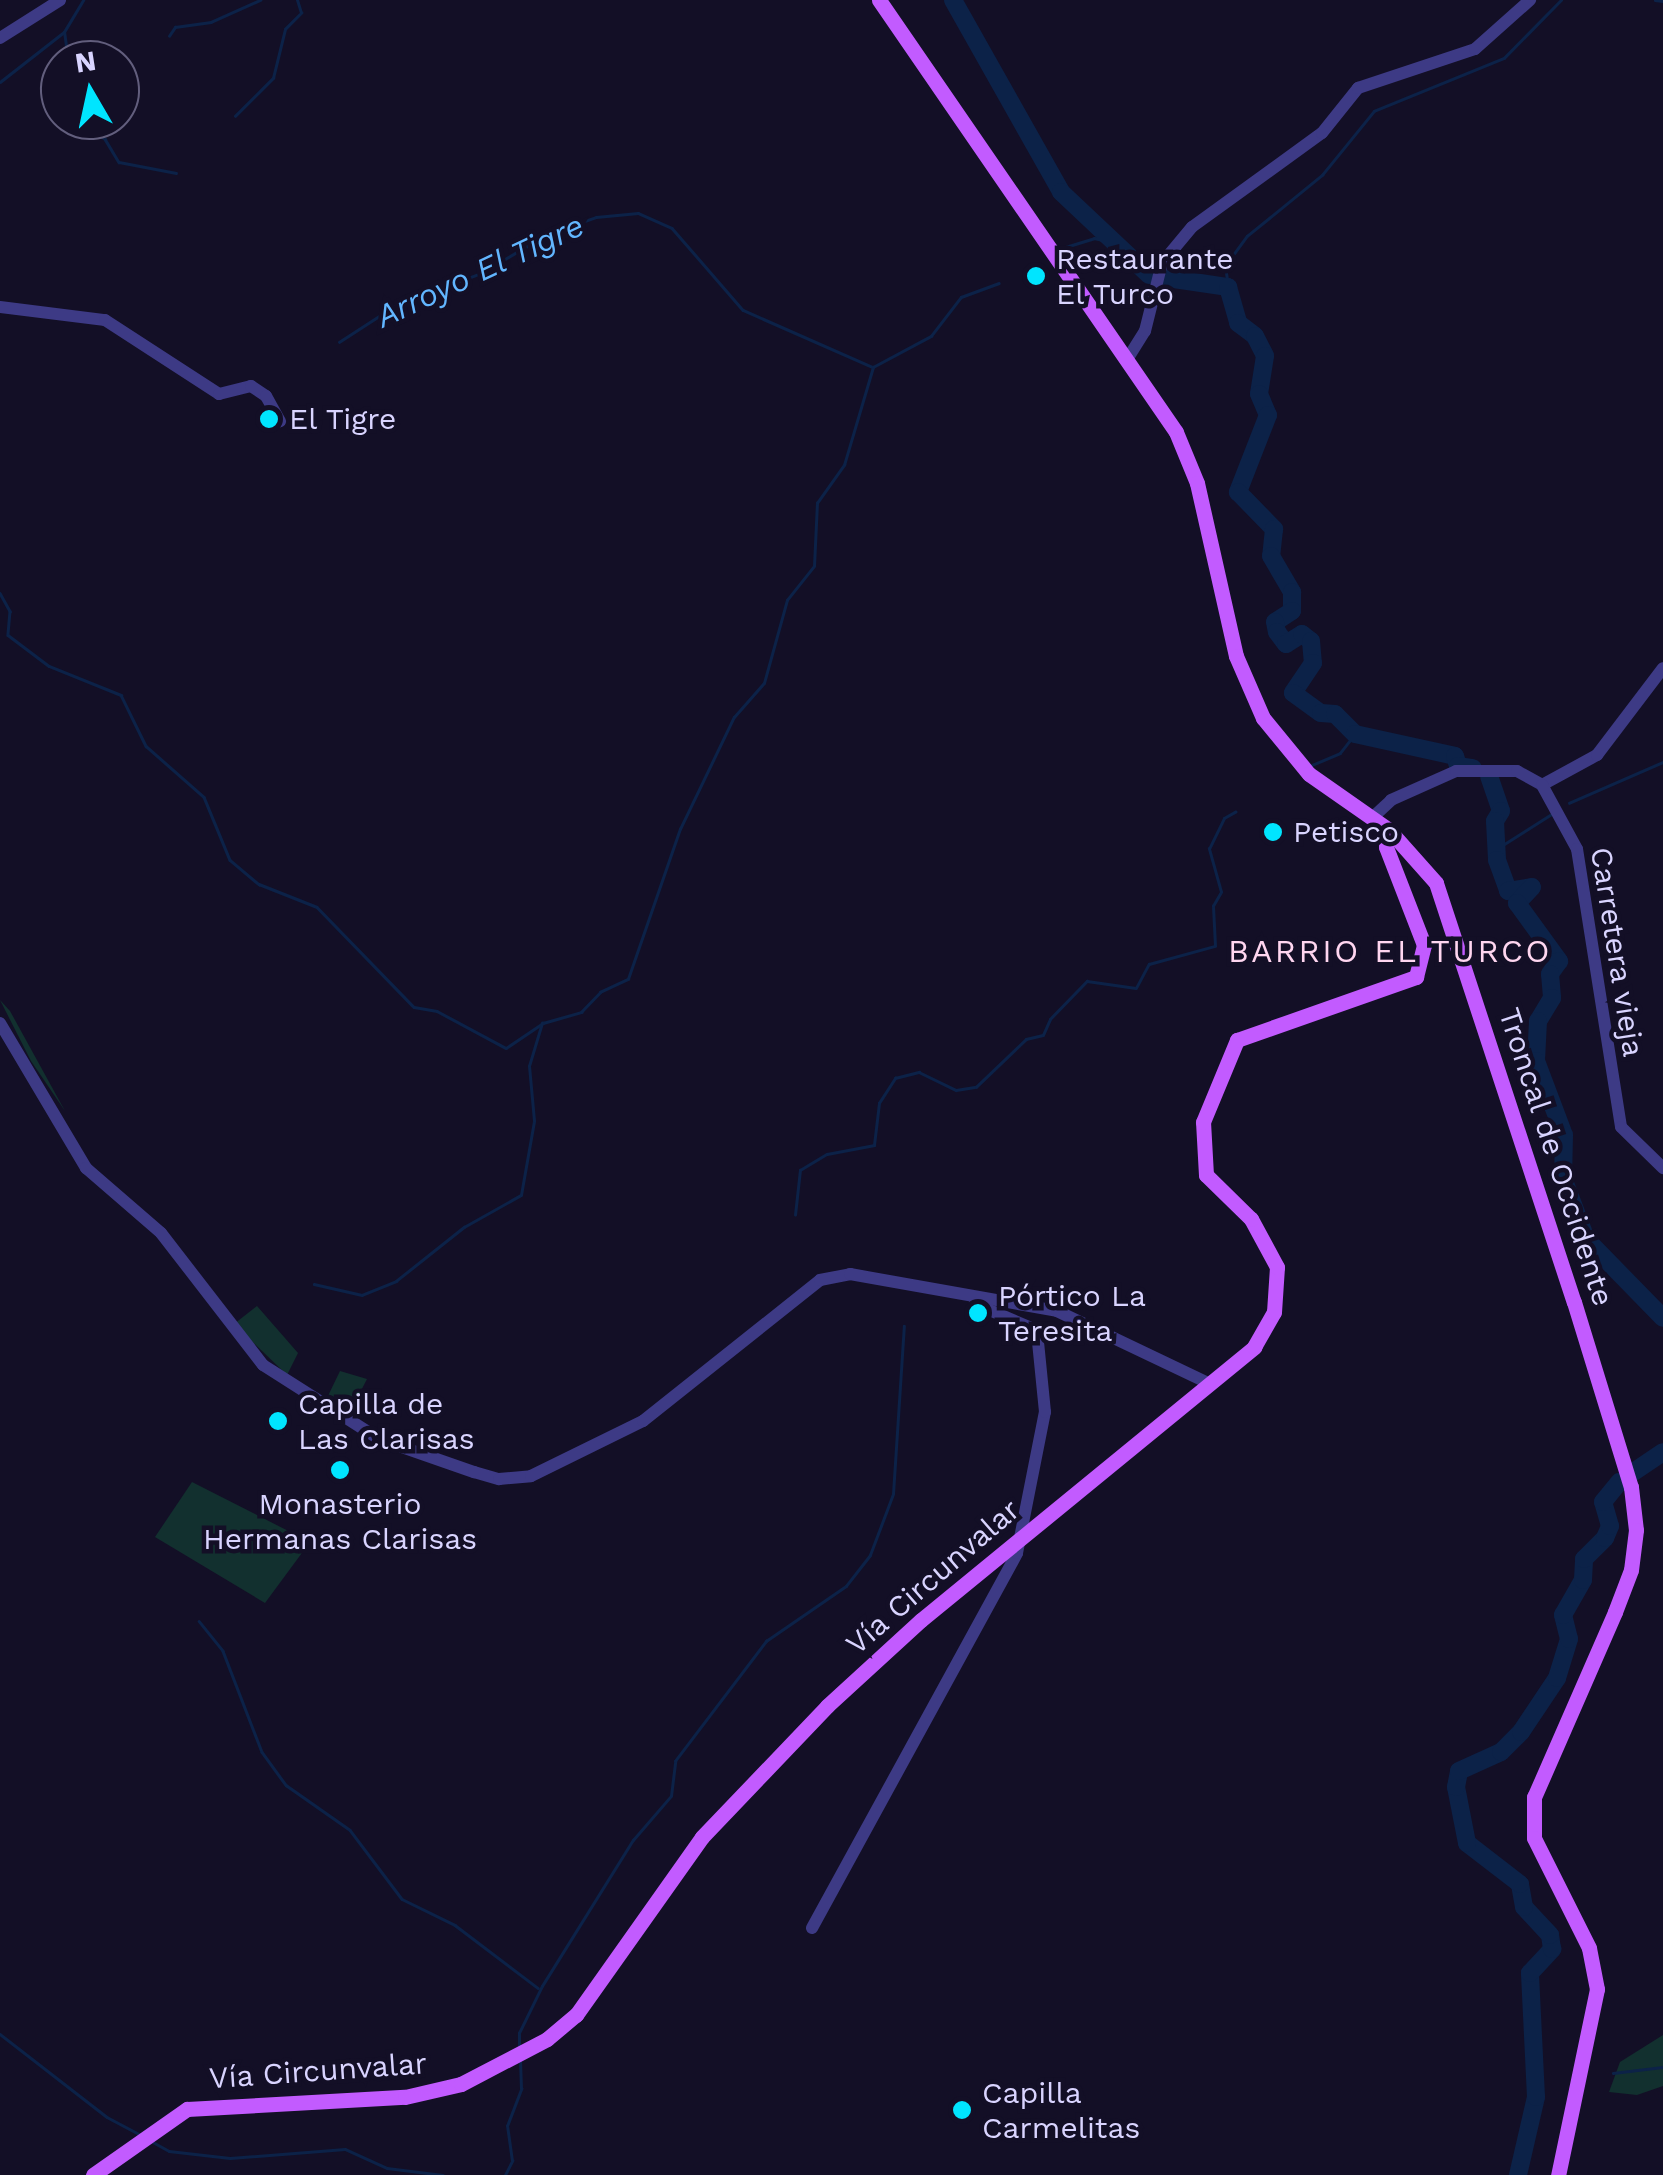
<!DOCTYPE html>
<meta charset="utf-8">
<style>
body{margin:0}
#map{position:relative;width:1663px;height:2175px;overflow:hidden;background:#130f26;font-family:"Work Sans",sans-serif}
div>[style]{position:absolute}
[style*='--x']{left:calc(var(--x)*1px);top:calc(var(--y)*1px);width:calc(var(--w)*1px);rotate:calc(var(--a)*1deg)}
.green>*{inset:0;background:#12302f}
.stream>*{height:2.5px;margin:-1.25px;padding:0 1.25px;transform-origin:1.25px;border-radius:1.25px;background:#0c2248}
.river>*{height:18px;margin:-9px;padding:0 9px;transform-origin:9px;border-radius:9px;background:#0c2248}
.minor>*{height:12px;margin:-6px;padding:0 6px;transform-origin:6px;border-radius:6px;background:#3d3a85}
.major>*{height:15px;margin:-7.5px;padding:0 7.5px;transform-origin:7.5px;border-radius:7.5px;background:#c25bff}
.dots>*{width:28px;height:28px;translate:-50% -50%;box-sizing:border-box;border:5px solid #130f26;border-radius:50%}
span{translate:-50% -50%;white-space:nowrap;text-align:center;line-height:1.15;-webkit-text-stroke:9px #130f26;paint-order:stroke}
.poi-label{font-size:30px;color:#d9d4ff}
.left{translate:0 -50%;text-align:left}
.street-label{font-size:30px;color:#d9d4ff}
.water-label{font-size:32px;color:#62b6ff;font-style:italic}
.neighbourhood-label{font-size:32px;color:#ffd6f0;letter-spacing:2.5px}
.north{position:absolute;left:40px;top:40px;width:100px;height:100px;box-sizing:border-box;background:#130f26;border:2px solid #625e7d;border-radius:50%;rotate:351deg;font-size:28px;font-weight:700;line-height:40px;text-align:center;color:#d9d4ff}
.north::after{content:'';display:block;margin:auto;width:35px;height:45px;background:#00e5ff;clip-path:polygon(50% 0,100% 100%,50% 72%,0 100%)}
</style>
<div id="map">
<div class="green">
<div style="clip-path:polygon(0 1000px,10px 1011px,65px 1111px,31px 1061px)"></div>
<div style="clip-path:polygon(257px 1306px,298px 1353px,287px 1375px,234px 1324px)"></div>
<div style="clip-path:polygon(340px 1371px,367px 1379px,348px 1416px,326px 1400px)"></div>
<div style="clip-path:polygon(192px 1482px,310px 1542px,265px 1603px,155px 1537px)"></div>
<div style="clip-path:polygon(1663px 2035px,1663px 2086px,1637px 2095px,1609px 2092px,1620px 2062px)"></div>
</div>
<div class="stream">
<div style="--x:1655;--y:0;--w:8;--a:7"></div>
<div style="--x:169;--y:36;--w:11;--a:-56"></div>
<div style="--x:175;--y:27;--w:36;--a:-8"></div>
<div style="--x:211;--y:22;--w:54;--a:-24.2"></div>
<div style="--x:68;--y:60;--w:28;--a:-98"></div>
<div style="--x:64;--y:32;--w:37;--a:-59"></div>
<div style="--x:0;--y:82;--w:81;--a:-38"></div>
<div style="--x:235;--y:116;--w:54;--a:-45"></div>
<div style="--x:273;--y:78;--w:50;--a:-76.2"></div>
<div style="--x:285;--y:29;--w:23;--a:-45"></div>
<div style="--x:301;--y:13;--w:14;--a:-107"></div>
<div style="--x:76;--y:120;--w:35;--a:33"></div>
<div style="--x:105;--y:139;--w:27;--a:59"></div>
<div style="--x:119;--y:162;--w:58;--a:10.9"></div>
<div style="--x:548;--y:234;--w:51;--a:-19.5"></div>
<div style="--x:596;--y:217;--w:42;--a:-5.4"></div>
<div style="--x:638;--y:213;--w:37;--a:24"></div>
<div style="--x:672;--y:228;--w:108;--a:49.1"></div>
<div style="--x:743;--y:310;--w:142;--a:23.7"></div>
<div style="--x:1059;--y:249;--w:37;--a:-17"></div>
<div style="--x:1094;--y:238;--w:31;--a:13"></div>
<div style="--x:1228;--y:287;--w:21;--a:-98"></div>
<div style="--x:1225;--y:266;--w:37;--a:-54"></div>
<div style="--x:1247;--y:236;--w:97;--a:-39.1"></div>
<div style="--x:1322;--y:175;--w:82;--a:-50.9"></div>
<div style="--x:1374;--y:111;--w:140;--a:-22.2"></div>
<div style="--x:1504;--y:58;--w:81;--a:-45.5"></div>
<div style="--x:339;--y:342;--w:68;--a:-33"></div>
<div style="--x:396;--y:305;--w:91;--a:-20.6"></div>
<div style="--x:481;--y:273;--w:69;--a:-30.3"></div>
<div style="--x:0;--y:593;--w:21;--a:61"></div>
<div style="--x:10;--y:611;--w:24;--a:95"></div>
<div style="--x:8;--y:635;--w:51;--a:37.1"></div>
<div style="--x:49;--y:666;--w:78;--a:21.9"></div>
<div style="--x:121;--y:695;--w:57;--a:63.9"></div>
<div style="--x:146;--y:746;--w:77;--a:41.3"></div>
<div style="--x:204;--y:797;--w:68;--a:67.6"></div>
<div style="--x:230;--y:860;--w:38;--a:40"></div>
<div style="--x:259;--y:884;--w:62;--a:21.6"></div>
<div style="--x:317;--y:907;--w:139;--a:45.9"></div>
<div style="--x:414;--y:1007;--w:23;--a:10"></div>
<div style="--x:437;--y:1011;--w:78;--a:28.2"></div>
<div style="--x:506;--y:1048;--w:45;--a:-34"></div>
<div style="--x:543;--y:1023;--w:40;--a:-16"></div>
<div style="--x:581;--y:1012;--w:28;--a:-46"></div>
<div style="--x:600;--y:992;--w:31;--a:-25"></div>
<div style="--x:628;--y:979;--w:159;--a:-70.9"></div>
<div style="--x:680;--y:829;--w:124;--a:-64.3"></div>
<div style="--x:734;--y:717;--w:45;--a:-48.6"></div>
<div style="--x:764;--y:683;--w:86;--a:-74.5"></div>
<div style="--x:787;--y:600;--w:43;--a:-51.5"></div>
<div style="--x:814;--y:566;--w:63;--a:-87.3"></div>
<div style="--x:817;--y:503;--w:47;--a:-54.6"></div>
<div style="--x:844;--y:465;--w:102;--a:-73.5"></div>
<div style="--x:873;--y:367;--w:66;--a:-28.1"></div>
<div style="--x:931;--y:336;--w:49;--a:-52.4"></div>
<div style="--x:961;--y:297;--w:40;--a:-20.2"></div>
<div style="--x:1312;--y:765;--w:30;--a:-23"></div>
<div style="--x:1340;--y:753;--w:24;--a:-52"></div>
<div style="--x:1569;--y:803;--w:103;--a:-23.6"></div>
<div style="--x:1498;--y:848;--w:62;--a:-32.4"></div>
<div style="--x:795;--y:1215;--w:45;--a:-83.7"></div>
<div style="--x:800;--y:1170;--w:31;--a:-31"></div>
<div style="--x:827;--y:1154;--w:48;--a:-10.8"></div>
<div style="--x:874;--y:1145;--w:42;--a:-83.2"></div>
<div style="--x:879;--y:1103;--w:30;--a:-57"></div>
<div style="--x:895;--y:1078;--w:25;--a:-14"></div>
<div style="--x:919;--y:1072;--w:41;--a:25.9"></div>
<div style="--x:956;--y:1090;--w:20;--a:-9"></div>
<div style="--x:976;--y:1087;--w:69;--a:-43.8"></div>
<div style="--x:1026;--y:1039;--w:17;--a:-13"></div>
<div style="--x:1043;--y:1035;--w:17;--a:-66"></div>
<div style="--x:1050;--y:1019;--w:53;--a:-45.8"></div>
<div style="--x:1087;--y:981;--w:49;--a:8.1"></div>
<div style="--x:1136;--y:988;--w:27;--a:-62"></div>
<div style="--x:1149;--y:964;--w:68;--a:-15.3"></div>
<div style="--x:1215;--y:946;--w:40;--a:-92.9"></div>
<div style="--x:1213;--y:906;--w:16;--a:-60"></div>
<div style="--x:1221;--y:892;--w:45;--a:-105.6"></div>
<div style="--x:1209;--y:849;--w:34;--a:-64"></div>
<div style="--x:1224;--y:818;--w:13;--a:-29"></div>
<div style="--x:314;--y:1284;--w:49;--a:12.9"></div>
<div style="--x:362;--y:1295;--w:37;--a:-22"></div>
<div style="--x:396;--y:1281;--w:87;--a:-38.5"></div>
<div style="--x:464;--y:1227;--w:65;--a:-29.3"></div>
<div style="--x:521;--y:1195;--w:75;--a:-80"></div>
<div style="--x:534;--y:1121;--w:55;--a:-95.2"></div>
<div style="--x:529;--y:1066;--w:45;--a:-73.2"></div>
<div style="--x:199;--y:1621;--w:38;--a:51"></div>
<div style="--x:223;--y:1651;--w:108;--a:68.9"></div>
<div style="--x:262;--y:1752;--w:41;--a:54"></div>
<div style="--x:286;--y:1785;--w:78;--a:35.1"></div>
<div style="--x:350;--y:1830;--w:86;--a:53"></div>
<div style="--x:402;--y:1899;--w:59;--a:26.1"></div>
<div style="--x:455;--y:1925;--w:104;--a:37.2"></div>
<div style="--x:0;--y:2034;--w:135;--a:37.8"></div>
<div style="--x:107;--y:2117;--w:38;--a:28"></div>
<div style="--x:519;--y:2047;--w:14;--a:-90"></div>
<div style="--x:519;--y:2033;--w:52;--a:-63.9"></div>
<div style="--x:542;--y:1986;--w:172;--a:-58.1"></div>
<div style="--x:633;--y:1840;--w:58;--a:-49.2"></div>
<div style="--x:671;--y:1796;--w:35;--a:-83"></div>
<div style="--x:675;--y:1761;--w:151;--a:-52.8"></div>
<div style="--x:766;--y:1641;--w:97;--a:-34.5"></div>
<div style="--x:846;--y:1586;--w:39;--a:-52"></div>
<div style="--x:870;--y:1555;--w:65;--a:-69.3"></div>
<div style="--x:893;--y:1494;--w:168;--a:-86.3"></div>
<div style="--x:1613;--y:2073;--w:50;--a:-6.8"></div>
<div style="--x:153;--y:2142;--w:18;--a:29"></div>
<div style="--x:169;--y:2151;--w:61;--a:6.5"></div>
<div style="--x:230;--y:2158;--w:115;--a:-4.5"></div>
<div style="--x:345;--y:2149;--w:46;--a:24.3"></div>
<div style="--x:387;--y:2168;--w:56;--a:7.1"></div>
<div style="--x:505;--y:2175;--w:16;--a:-63"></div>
<div style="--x:512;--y:2161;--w:35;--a:-98"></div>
<div style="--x:507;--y:2126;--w:40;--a:-69"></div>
<div style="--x:521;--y:2089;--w:29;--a:-92"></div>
</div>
<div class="river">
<div style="--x:953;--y:0;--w:220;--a:60.6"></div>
<div style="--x:1061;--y:192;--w:121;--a:43.3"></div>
<div style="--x:1167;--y:278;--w:62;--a:8.4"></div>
<div style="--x:1228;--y:287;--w:37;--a:74"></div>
<div style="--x:1238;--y:323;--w:21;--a:37"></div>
<div style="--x:1255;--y:336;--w:22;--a:63"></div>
<div style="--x:1265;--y:356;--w:38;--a:99"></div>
<div style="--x:1259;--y:394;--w:23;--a:67"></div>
<div style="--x:1268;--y:415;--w:83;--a:111.3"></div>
<div style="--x:1238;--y:492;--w:52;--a:45.8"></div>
<div style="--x:1274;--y:529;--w:27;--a:96"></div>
<div style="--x:1271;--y:556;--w:42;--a:59.7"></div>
<div style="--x:1292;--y:592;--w:19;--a:90"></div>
<div style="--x:1292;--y:611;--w:20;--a:147"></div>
<div style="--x:1275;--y:622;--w:10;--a:79"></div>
<div style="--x:1277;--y:632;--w:15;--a:53"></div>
<div style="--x:1286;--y:644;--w:19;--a:-32"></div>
<div style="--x:1302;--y:634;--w:11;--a:38"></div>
<div style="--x:1311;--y:641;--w:22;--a:85"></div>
<div style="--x:1313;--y:663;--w:36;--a:124"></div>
<div style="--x:1293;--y:693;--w:34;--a:36"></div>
<div style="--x:1321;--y:713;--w:14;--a:4"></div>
<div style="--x:1335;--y:714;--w:28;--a:45"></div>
<div style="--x:1355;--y:734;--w:102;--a:12.4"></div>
<div style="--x:1455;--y:756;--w:10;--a:73"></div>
<div style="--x:1458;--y:766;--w:15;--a:8"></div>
<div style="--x:1489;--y:776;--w:37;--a:71"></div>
<div style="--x:1501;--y:811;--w:12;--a:121"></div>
<div style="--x:1495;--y:821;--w:39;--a:87"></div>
<div style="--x:1497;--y:860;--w:33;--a:70"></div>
<div style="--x:1508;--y:891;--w:24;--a:-9"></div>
<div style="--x:1532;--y:887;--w:22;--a:133"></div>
<div style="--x:1517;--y:903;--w:72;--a:54.1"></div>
<div style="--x:1559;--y:961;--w:16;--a:125"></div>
<div style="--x:1550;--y:974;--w:24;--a:85"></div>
<div style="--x:1552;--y:998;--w:27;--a:121"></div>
<div style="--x:1538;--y:1021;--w:40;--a:92.9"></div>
<div style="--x:1536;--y:1061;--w:79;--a:69.3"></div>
<div style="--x:1564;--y:1135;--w:43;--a:91.3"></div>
<div style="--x:1563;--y:1178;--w:65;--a:69.3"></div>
<div style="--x:1586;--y:1239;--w:110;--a:45.7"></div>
<div style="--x:1632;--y:1473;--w:37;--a:-34"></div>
<div style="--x:1518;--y:2175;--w:80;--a:-77"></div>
<div style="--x:1536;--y:2097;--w:124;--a:-92.8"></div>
<div style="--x:1530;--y:1973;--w:33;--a:-47"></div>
<div style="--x:1552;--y:1949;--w:14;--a:-98"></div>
<div style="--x:1550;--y:1935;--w:38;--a:-133"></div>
<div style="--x:1524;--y:1907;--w:23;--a:-100"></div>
<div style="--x:1520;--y:1884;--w:67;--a:-142.3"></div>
<div style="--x:1467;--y:1843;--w:57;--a:-101.1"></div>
<div style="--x:1456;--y:1787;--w:16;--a:-79"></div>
<div style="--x:1459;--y:1771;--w:46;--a:-24.3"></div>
<div style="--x:1501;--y:1752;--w:28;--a:-45"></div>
<div style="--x:1521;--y:1732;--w:65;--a:-56.3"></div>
<div style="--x:1557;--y:1678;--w:41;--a:-72.9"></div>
<div style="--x:1569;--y:1639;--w:25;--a:-104"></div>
<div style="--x:1563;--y:1615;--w:40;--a:-60.3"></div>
<div style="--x:1583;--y:1580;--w:21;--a:-87"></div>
<div style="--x:1584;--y:1559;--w:30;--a:-45"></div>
<div style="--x:1605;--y:1538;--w:13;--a:-67"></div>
<div style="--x:1610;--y:1526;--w:25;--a:-106"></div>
<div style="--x:1603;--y:1502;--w:26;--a:-51"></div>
</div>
<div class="minor">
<div style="--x:0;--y:38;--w:71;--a:-32.3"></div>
<div style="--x:0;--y:307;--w:106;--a:7.1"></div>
<div style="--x:105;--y:320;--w:136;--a:33"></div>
<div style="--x:219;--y:394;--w:33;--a:-14"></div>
<div style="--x:251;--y:386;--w:18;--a:34"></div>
<div style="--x:266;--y:396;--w:29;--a:61"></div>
<div style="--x:1128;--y:358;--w:32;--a:-58"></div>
<div style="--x:1145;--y:331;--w:70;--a:-76"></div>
<div style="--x:1162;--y:263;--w:47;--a:-50.2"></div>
<div style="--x:1192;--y:227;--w:160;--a:-35.9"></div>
<div style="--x:1322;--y:133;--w:58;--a:-51.3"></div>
<div style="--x:1358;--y:88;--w:123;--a:-18.4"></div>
<div style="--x:1475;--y:49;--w:74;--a:-41.7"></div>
<div style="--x:1542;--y:785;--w:63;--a:-28.6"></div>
<div style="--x:1597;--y:755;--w:109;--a:-52.8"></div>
<div style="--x:1372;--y:818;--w:26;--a:-43"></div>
<div style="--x:1391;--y:800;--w:71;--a:-24"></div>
<div style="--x:1456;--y:771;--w:61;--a:0"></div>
<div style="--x:1517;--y:771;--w:29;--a:29"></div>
<div style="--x:1542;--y:785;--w:73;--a:61.3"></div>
<div style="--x:1577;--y:849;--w:281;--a:81"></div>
<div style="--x:1621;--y:1127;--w:59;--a:44.3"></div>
<div style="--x:0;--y:1023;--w:169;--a:59.3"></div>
<div style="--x:86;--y:1168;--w:99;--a:40.9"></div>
<div style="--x:161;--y:1233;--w:167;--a:52.3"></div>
<div style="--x:263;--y:1365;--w:138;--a:32.5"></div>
<div style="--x:379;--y:1439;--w:101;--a:19.2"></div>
<div style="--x:474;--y:1472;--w:26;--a:16"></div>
<div style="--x:499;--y:1479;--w:32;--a:-5"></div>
<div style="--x:531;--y:1476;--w:125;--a:-26.2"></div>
<div style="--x:643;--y:1421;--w:226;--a:-38.5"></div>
<div style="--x:820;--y:1280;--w:31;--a:-11"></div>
<div style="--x:850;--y:1274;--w:210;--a:10.1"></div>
<div style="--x:1057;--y:1311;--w:170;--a:25.5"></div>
<div style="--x:812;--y:1928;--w:427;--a:-61.3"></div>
<div style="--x:1017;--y:1553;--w:144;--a:-78.8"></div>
<div style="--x:1045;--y:1412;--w:70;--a:-95.7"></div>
<div style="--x:1038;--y:1342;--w:17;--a:-121"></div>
<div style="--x:1029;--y:1327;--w:59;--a:-156.9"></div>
</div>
<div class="major">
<div style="--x:879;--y:0;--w:524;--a:55.49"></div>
<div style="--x:1176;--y:432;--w:55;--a:67.6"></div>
<div style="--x:1197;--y:483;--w:177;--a:77.3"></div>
<div style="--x:1236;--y:656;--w:68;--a:66.5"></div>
<div style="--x:1263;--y:718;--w:72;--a:50.6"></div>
<div style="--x:1309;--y:774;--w:98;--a:35"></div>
<div style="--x:1389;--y:830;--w:71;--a:48.4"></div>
<div style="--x:1436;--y:883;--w:441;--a:71.8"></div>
<div style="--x:1574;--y:1302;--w:194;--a:72.9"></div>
<div style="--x:1631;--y:1487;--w:43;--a:83.4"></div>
<div style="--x:1636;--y:1530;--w:40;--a:97.1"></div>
<div style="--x:1631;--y:1570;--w:45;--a:110.9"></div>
<div style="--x:1615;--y:1612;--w:202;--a:113.6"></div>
<div style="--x:1534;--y:1797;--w:41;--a:90"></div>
<div style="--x:1534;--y:1838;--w:123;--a:63.4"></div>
<div style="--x:1589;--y:1948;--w:42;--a:79"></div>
<div style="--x:1597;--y:1989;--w:190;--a:101.8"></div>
<div style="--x:93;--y:2175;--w:115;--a:-35.1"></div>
<div style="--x:187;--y:2109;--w:218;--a:-3.2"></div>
<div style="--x:405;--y:2097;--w:57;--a:-13.1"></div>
<div style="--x:461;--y:2084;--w:97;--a:-27.6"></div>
<div style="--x:547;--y:2039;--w:38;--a:-40"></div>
<div style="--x:576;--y:2015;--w:218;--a:-54.7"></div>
<div style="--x:702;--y:1837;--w:181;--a:-46.3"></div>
<div style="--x:827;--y:1706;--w:127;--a:-42.5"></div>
<div style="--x:921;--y:1620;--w:431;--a:-39.3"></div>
<div style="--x:1254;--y:1347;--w:40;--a:-60.3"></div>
<div style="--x:1274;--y:1312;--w:45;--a:-86.2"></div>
<div style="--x:1277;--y:1267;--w:55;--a:-118.4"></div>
<div style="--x:1251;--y:1219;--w:63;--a:-135.6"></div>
<div style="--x:1206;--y:1175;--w:53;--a:-93.2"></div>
<div style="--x:1203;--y:1122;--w:89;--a:-67.5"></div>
<div style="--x:1237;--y:1040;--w:190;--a:-19.4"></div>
<div style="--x:1416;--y:977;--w:33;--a:-76"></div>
<div style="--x:1424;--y:945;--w:105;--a:-111.2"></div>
<div style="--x:1386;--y:847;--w:17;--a:-80"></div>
</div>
<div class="dots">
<div style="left:1036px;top:276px;background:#00e5ff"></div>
<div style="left:269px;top:419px;background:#00e5ff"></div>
<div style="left:1273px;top:832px;background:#00e5ff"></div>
<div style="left:978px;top:1313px;background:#00e5ff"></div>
<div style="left:278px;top:1421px;background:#00e5ff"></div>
<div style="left:340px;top:1470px;background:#00e5ff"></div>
<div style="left:962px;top:2110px;background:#00e5ff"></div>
</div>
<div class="poi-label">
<span class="left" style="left:1056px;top:276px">Restaurante<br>El Turco</span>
<span class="left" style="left:289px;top:419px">El Tigre</span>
<span class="left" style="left:1293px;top:832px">Petisco</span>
<span class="left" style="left:998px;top:1313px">Pórtico La<br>Teresita</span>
<span class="left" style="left:298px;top:1421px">Capilla de<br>Las Clarisas</span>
<span style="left:340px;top:1521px">Monasterio<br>Hermanas Clarisas</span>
<span class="left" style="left:982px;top:2110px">Capilla<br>Carmelitas</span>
</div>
<div class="street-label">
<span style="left:1617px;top:952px;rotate:81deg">Carretera vieja</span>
<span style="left:1556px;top:1157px;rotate:72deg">Troncal de Occidente</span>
<span style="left:933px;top:1577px;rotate:-41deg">Vía Circunvalar</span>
<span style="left:318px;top:2071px;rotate:-4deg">Vía Circunvalar</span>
</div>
<div class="water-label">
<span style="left:480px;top:271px;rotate:-25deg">Arroyo El Tigre</span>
</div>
<div class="neighbourhood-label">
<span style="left:1390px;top:951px">BARRIO EL TURCO</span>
</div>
<div class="north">N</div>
</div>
